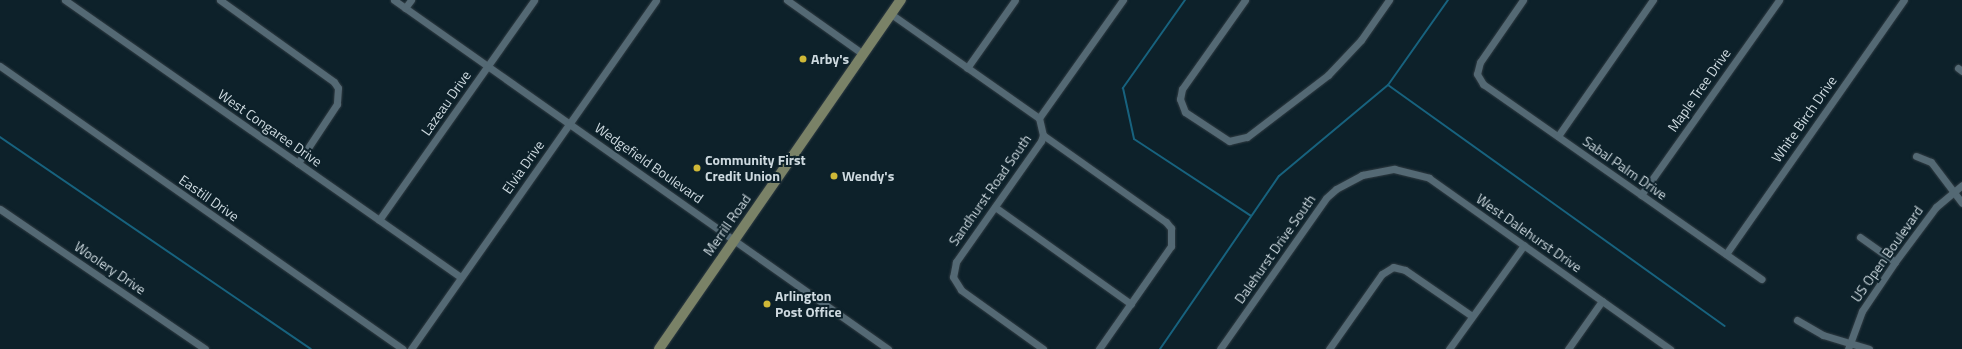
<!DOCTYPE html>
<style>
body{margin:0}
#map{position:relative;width:1962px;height:349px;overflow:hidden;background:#0d212a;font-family:"Titillium Web",sans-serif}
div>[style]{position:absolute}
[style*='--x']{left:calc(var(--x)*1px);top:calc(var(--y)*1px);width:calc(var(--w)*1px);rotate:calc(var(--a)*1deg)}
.stream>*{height:2px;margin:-1px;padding:0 1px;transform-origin:1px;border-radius:1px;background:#17627e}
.roads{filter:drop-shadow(0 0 1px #313c43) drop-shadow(0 0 1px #313c43)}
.street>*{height:7px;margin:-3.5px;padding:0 3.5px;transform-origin:3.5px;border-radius:3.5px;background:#546974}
.secondary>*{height:10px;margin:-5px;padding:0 5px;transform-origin:5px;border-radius:5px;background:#7a8267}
.dots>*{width:11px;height:11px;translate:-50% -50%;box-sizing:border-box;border:2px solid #0d212a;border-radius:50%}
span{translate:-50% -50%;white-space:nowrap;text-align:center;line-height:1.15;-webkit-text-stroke:4px #0d212a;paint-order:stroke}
.poi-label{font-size:14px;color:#cdd9df;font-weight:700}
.left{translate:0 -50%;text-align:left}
.street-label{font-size:14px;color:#cdd9df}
</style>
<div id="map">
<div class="stream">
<div style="--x:1185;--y:0;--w:108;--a:125.2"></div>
<div style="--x:1123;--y:88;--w:52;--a:77.8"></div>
<div style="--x:1134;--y:139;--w:140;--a:33.3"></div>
<div style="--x:1448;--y:0;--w:104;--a:125.2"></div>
<div style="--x:1388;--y:85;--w:414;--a:35.6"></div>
<div style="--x:0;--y:137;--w:376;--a:34.3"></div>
<div style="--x:1160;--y:349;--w:210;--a:-55.5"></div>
<div style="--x:1279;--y:176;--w:142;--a:-39.9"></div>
</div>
<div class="roads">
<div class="street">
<div style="--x:65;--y:0;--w:483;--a:35"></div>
<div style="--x:220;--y:0;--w:140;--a:35.7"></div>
<div style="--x:334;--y:82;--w:7;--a:56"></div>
<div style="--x:338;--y:88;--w:16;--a:94"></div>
<div style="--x:337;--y:104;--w:71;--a:123.5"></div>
<div style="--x:394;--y:0;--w:605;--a:35.24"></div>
<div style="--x:787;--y:0;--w:93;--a:35.4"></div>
<div style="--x:1245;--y:0;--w:109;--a:125.3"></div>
<div style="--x:1182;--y:89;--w:10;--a:101"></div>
<div style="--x:1180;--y:99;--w:14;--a:69"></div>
<div style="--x:1185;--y:112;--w:53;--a:33.4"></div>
<div style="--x:1229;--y:141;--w:18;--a:-13"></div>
<div style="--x:1247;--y:137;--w:102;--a:-37.4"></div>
<div style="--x:1328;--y:75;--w:48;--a:-46.7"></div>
<div style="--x:1361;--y:40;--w:49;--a:-55"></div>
<div style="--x:1523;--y:0;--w:75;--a:124.7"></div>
<div style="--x:1480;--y:62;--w:12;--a:104"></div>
<div style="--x:1477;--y:74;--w:12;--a:59"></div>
<div style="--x:1483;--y:84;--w:340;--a:35"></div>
<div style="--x:405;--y:8;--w:10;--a:-53"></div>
<div style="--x:891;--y:14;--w:181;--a:35.1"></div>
<div style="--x:0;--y:66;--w:492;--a:35.1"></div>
<div style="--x:967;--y:68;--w:83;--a:-54.8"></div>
<div style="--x:1958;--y:68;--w:5;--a:37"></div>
<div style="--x:1039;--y:118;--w:17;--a:77"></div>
<div style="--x:1043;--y:135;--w:6;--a:108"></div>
<div style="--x:1041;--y:141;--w:148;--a:125.1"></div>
<div style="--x:956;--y:262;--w:15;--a:101"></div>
<div style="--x:953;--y:277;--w:15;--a:58"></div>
<div style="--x:961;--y:290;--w:101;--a:35.7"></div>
<div style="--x:1039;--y:118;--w:145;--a:-54.6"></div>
<div style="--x:1043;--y:135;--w:151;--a:35.3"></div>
<div style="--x:1166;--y:222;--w:8;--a:50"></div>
<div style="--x:1171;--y:228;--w:18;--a:90"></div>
<div style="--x:1171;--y:246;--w:126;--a:125"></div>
<div style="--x:1558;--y:136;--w:166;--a:-55.1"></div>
<div style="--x:1916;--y:156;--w:16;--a:22"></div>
<div style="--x:1931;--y:162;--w:51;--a:52.9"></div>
<div style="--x:1641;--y:195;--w:239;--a:-54.7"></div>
<div style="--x:995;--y:207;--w:167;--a:35.5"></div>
<div style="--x:0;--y:209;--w:248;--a:34.3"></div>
<div style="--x:379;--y:220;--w:269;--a:-54.8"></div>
<div style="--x:1860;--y:237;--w:43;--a:35.5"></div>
<div style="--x:1726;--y:254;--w:310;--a:-55"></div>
<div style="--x:1797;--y:320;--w:30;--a:30"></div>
<div style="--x:1823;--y:335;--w:48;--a:16.9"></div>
<div style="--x:411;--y:349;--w:426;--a:-54.9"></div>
<div style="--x:1220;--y:349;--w:184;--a:-54.9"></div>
<div style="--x:1326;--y:198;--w:13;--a:-42"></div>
<div style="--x:1336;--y:189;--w:30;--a:-28"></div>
<div style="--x:1362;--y:175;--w:33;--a:-11"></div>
<div style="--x:1394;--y:169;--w:36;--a:14"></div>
<div style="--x:1429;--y:178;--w:296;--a:35.4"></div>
<div style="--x:1329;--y:349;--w:92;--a:-54.8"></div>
<div style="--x:1382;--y:274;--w:13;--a:-32"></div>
<div style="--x:1393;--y:267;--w:12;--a:14"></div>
<div style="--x:1405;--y:270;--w:81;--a:34.5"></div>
<div style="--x:1449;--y:349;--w:128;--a:-54.2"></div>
<div style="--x:1568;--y:349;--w:59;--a:-54.7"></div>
<div style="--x:1848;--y:349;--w:40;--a:-69.8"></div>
<div style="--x:1862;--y:311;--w:59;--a:-56"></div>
<div style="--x:1895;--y:262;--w:69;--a:-53.3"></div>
<div style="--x:1936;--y:207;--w:34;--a:-40"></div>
</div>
<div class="secondary">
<div style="--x:659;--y:349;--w:425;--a:-55.3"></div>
</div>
</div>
<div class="dots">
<div style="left:803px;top:59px;background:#cfb837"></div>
<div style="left:697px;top:168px;background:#cfb837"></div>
<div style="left:834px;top:176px;background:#cfb837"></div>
<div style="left:767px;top:304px;background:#cfb837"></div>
</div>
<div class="poi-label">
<span class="left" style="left:811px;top:59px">Arby's</span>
<span class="left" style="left:705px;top:168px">Community First<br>Credit Union</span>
<span class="left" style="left:842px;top:176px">Wendy's</span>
<span class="left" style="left:775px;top:304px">Arlington<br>Post Office</span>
</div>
<div class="street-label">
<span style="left:1699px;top:90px;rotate:-55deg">Maple Tree Drive</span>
<span style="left:446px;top:103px;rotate:-55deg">Lazeau Drive</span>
<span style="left:1804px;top:119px;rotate:-55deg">White Birch Drive</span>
<span style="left:270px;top:128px;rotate:35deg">West Congaree Drive</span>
<span style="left:649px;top:163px;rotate:35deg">Wedgefield Boulevard</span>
<span style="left:523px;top:167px;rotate:-55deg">Elvia Drive</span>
<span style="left:1625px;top:168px;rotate:35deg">Sabal Palm Drive</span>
<span style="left:990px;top:190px;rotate:-55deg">Sandhurst Road South</span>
<span style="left:209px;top:198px;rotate:35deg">Eastill Drive</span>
<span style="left:727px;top:225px;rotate:-55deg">Merrill Road</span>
<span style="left:1529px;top:233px;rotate:35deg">West Dalehurst Drive</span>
<span style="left:1275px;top:249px;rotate:-55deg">Dalehurst Drive South</span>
<span style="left:1887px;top:254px;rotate:-55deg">US Open Boulevard</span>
<span style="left:110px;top:268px;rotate:34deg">Woolery Drive</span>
</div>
</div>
